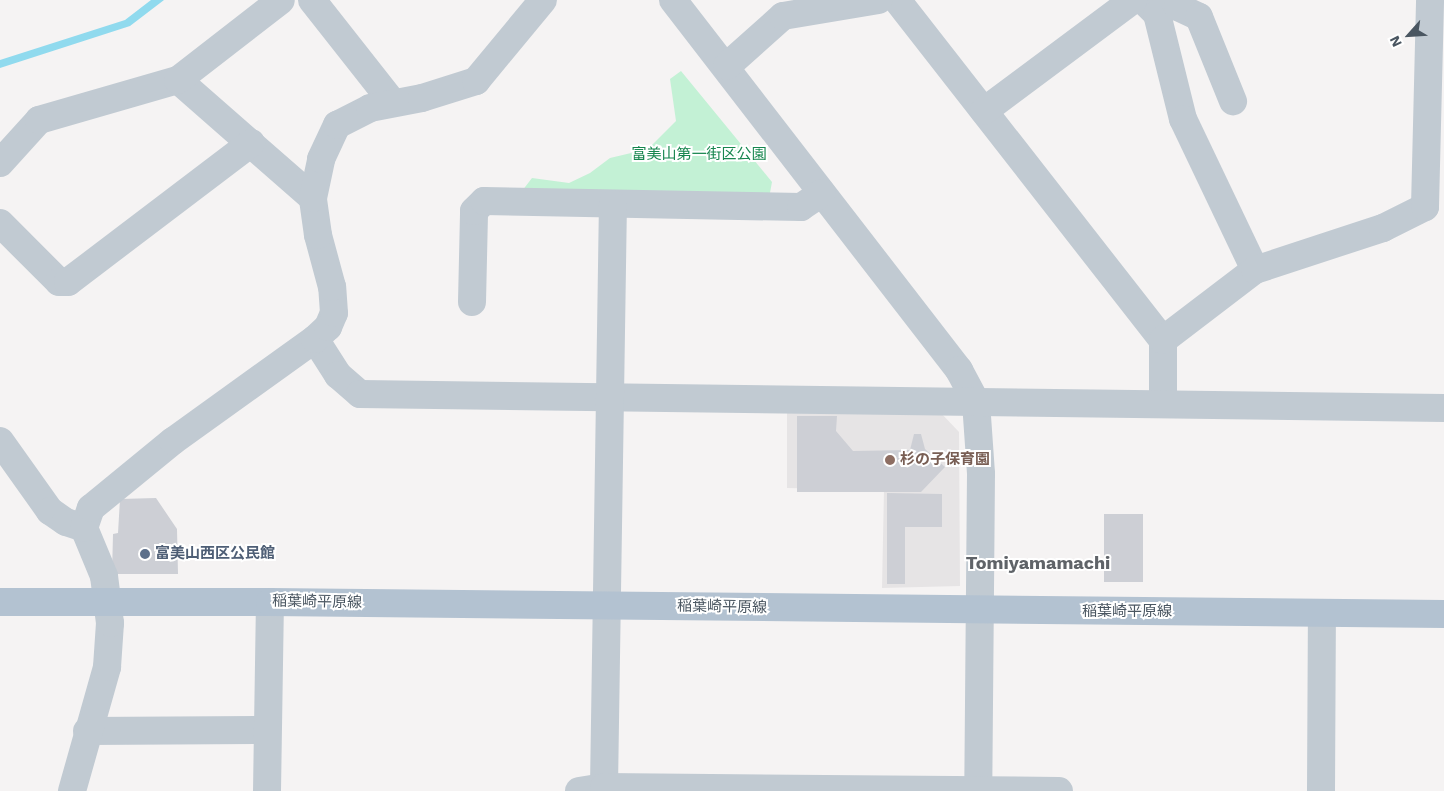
<!DOCTYPE html>
<meta charset="utf-8">
<style>
body{margin:0}
#map{position:relative;width:1444px;height:791px;overflow:hidden;background:#f5f3f3;font-family:"Work Sans","Noto Sans JP",sans-serif}
div>[style]{position:absolute}
[style*='--x']{left:calc(var(--x)*1px);top:calc(var(--y)*1px);width:calc(var(--w)*1px);rotate:calc(var(--a)*1deg)}
.education>*{inset:0;background:#e6e4e5}
.green>*{inset:0;background:#c3f1d5}
.water>*{inset:0;background:#90daee}
.building>*{inset:0;background:#cdcfd5;transform-origin:0 0}
.minor>*{height:28px;margin:-14px;padding:0 14px;transform-origin:14px;border-radius:14px;background:#c1cad2}
.major>*{height:28px;margin:-14px;padding:0 14px;transform-origin:14px;border-radius:14px;background:#b3c2d1}
.dots>*{width:14px;height:14px;translate:-50% -50%;box-sizing:border-box;border:2px solid #fff;border-radius:50%}
span{translate:-50% -50%;white-space:nowrap;text-align:center;line-height:1.15;-webkit-text-stroke:4px #fff;paint-order:stroke}
.park-label{font-size:15px;color:#17864f}
.education-label{font-size:15px;color:#785e54;font-weight:700}
.left{translate:0 -50%;text-align:left}
.service-label{font-size:15px;color:#4e5e75;font-weight:700}
.street-label{font-size:15px;color:#4a5661}
.quarter-label{font-size:18px;color:#5f6368;font-weight:700}
.north{position:absolute;left:1384px;top:10px;width:50px;height:50px;-webkit-text-stroke:4px #fff;paint-order:stroke;rotate:244deg;font-size:14px;font-weight:700;line-height:20px;text-align:center;color:#4a5661}
.north::after{content:'';display:block;margin:auto;width:18px;height:22px;background:#4a5661;clip-path:polygon(50% 0,100% 100%,50% 72%,0 100%)}
</style>
<div id="map">
<div class="education">
<div style="clip-path:polygon(940px 412px,959px 432px,960px 586px,882px 588px,884px 490px,787px 488px,787px 413px)"></div>
</div>
<div class="green">
<div style="clip-path:polygon(681px 71px,772px 182px,769px 198px,522px 191px,532px 178px,569px 183px,590px 173px,610px 158px,648px 149px,676px 121px,670px 79px)"></div>
</div>
<div class="water">
<div style="clip-path:polygon(151px 0,164px 0,130px 26px,0 68px,0 60px,125px 20px)"></div>
</div>
<div class="building">
<div style="clip-path:polygon(797px 416px,837px 416px,836px 431px,853px 451px,910px 450px,914px 434px,921px 434px,925px 449px,945px 467px,921px 492px,797px 492px)"></div>
<div style="clip-path:polygon(887px 493px,942px 494px,942px 527px,905px 527px,905px 584px,887px 584px)"></div>
<div style="clip-path:polygon(156px 498px,177px 529px,178px 574px,112px 574px,113px 534px,118px 533px,120px 499px)"></div>
<div style="left:1104px;top:514px;width:39px;height:68px"></div>
</div>
<div class="minor">
<div style="--x:312;--y:0;--w:131;--a:51.8"></div>
<div style="--x:673;--y:0;--w:468;--a:52.3"></div>
<div style="--x:959;--y:370;--w:36;--a:62"></div>
<div style="--x:976;--y:402;--w:72;--a:86"></div>
<div style="--x:981;--y:474;--w:317;--a:90.5"></div>
<div style="--x:897;--y:0;--w:432;--a:52"></div>
<div style="--x:1163;--y:340;--w:63;--a:90"></div>
<div style="--x:1143;--y:0;--w:20;--a:45"></div>
<div style="--x:1157;--y:14;--w:108;--a:76.1"></div>
<div style="--x:1183;--y:119;--w:167;--a:64.5"></div>
<div style="--x:1174;--y:0;--w:8;--a:60"></div>
<div style="--x:1178;--y:7;--w:23;--a:25"></div>
<div style="--x:1199;--y:17;--w:91;--a:68"></div>
<div style="--x:727;--y:66;--w:75;--a:-41.8"></div>
<div style="--x:783;--y:16;--w:97;--a:-9.5"></div>
<div style="--x:178;--y:80;--w:179;--a:41.2"></div>
<div style="--x:984;--y:111;--w:186;--a:-36.7"></div>
<div style="--x:0;--y:163;--w:58;--a:-47.8"></div>
<div style="--x:39;--y:120;--w:145;--a:-16.1"></div>
<div style="--x:178;--y:80;--w:130;--a:-37.8"></div>
<div style="--x:0;--y:223;--w:83;--a:45"></div>
<div style="--x:59;--y:282;--w:9;--a:0"></div>
<div style="--x:68;--y:282;--w:230;--a:-37.2"></div>
<div style="--x:472;--y:302;--w:91;--a:-88.7"></div>
<div style="--x:474;--y:211;--w:14;--a:-45"></div>
<div style="--x:484;--y:201;--w:317;--a:1.1"></div>
<div style="--x:801;--y:207;--w:25;--a:-34"></div>
<div style="--x:315;--y:339;--w:43;--a:57.4"></div>
<div style="--x:338;--y:375;--w:29;--a:41"></div>
<div style="--x:360;--y:394;--w:1084;--a:0.74"></div>
<div style="--x:1163;--y:340;--w:116;--a:-37.3"></div>
<div style="--x:1255;--y:270;--w:135;--a:-18.2"></div>
<div style="--x:1383;--y:228;--w:47;--a:-26.6"></div>
<div style="--x:1425;--y:207;--w:207;--a:-88.6"></div>
<div style="--x:0;--y:441;--w:86;--a:54.5"></div>
<div style="--x:50;--y:511;--w:19;--a:35"></div>
<div style="--x:66;--y:522;--w:19;--a:18"></div>
<div style="--x:87;--y:731;--w:180;--a:-0.3"></div>
<div style="--x:604;--y:787;--w:583;--a:-89.12"></div>
<div style="--x:72;--y:791;--w:129;--a:-74.2"></div>
<div style="--x:107;--y:667;--w:44;--a:-86.1"></div>
<div style="--x:110;--y:623;--w:47;--a:-97.3"></div>
<div style="--x:104;--y:576;--w:52;--a:-112.6"></div>
<div style="--x:84;--y:528;--w:21;--a:-71"></div>
<div style="--x:91;--y:508;--w:106;--a:-39.3"></div>
<div style="--x:173;--y:441;--w:175;--a:-35.7"></div>
<div style="--x:315;--y:339;--w:18;--a:-43"></div>
<div style="--x:328;--y:327;--w:15;--a:-67"></div>
<div style="--x:334;--y:313;--w:26;--a:-94"></div>
<div style="--x:332;--y:287;--w:54;--a:-105.1"></div>
<div style="--x:318;--y:235;--w:37;--a:-98"></div>
<div style="--x:313;--y:198;--w:40;--a:-78"></div>
<div style="--x:321;--y:159;--w:38;--a:-65"></div>
<div style="--x:337;--y:125;--w:37;--a:-27"></div>
<div style="--x:370;--y:108;--w:53;--a:-10.9"></div>
<div style="--x:422;--y:98;--w:57;--a:-17.5"></div>
<div style="--x:476;--y:81;--w:105;--a:-50.4"></div>
<div style="--x:267;--y:791;--w:189;--a:-89.1"></div>
<div style="--x:579;--y:791;--w:25;--a:-9"></div>
<div style="--x:604;--y:787;--w:455;--a:0.5"></div>
<div style="--x:1321;--y:791;--w:177;--a:-89.7"></div>
</div>
<div class="major">
<div style="--x:0;--y:602;--w:270;--a:0"></div>
<div style="--x:270;--y:602;--w:1174;--a:0.59"></div>
</div>
<div class="dots">
<div style="left:890px;top:460px;background:#8d6e63"></div>
<div style="left:145px;top:554px;background:#5c6f8a"></div>
</div>
<div class="park-label">
<span style="left:699px;top:155px">富美山第一街区公園</span>
</div>
<div class="education-label">
<span class="left" style="left:900px;top:460px">杉の子保育園</span>
</div>
<div class="service-label">
<span class="left" style="left:155px;top:554px">富美山西区公民館</span>
</div>
<div class="street-label">
<span style="left:317px;top:602px;rotate:1deg">稲葉崎平原線</span>
<span style="left:722px;top:607px;rotate:1deg">稲葉崎平原線</span>
<span style="left:1127px;top:612px">稲葉崎平原線</span>
</div>
<div class="quarter-label">
<span style="left:1038px;top:563px">Tomiyamamachi</span>
</div>
<div class="north">N</div>
</div>
